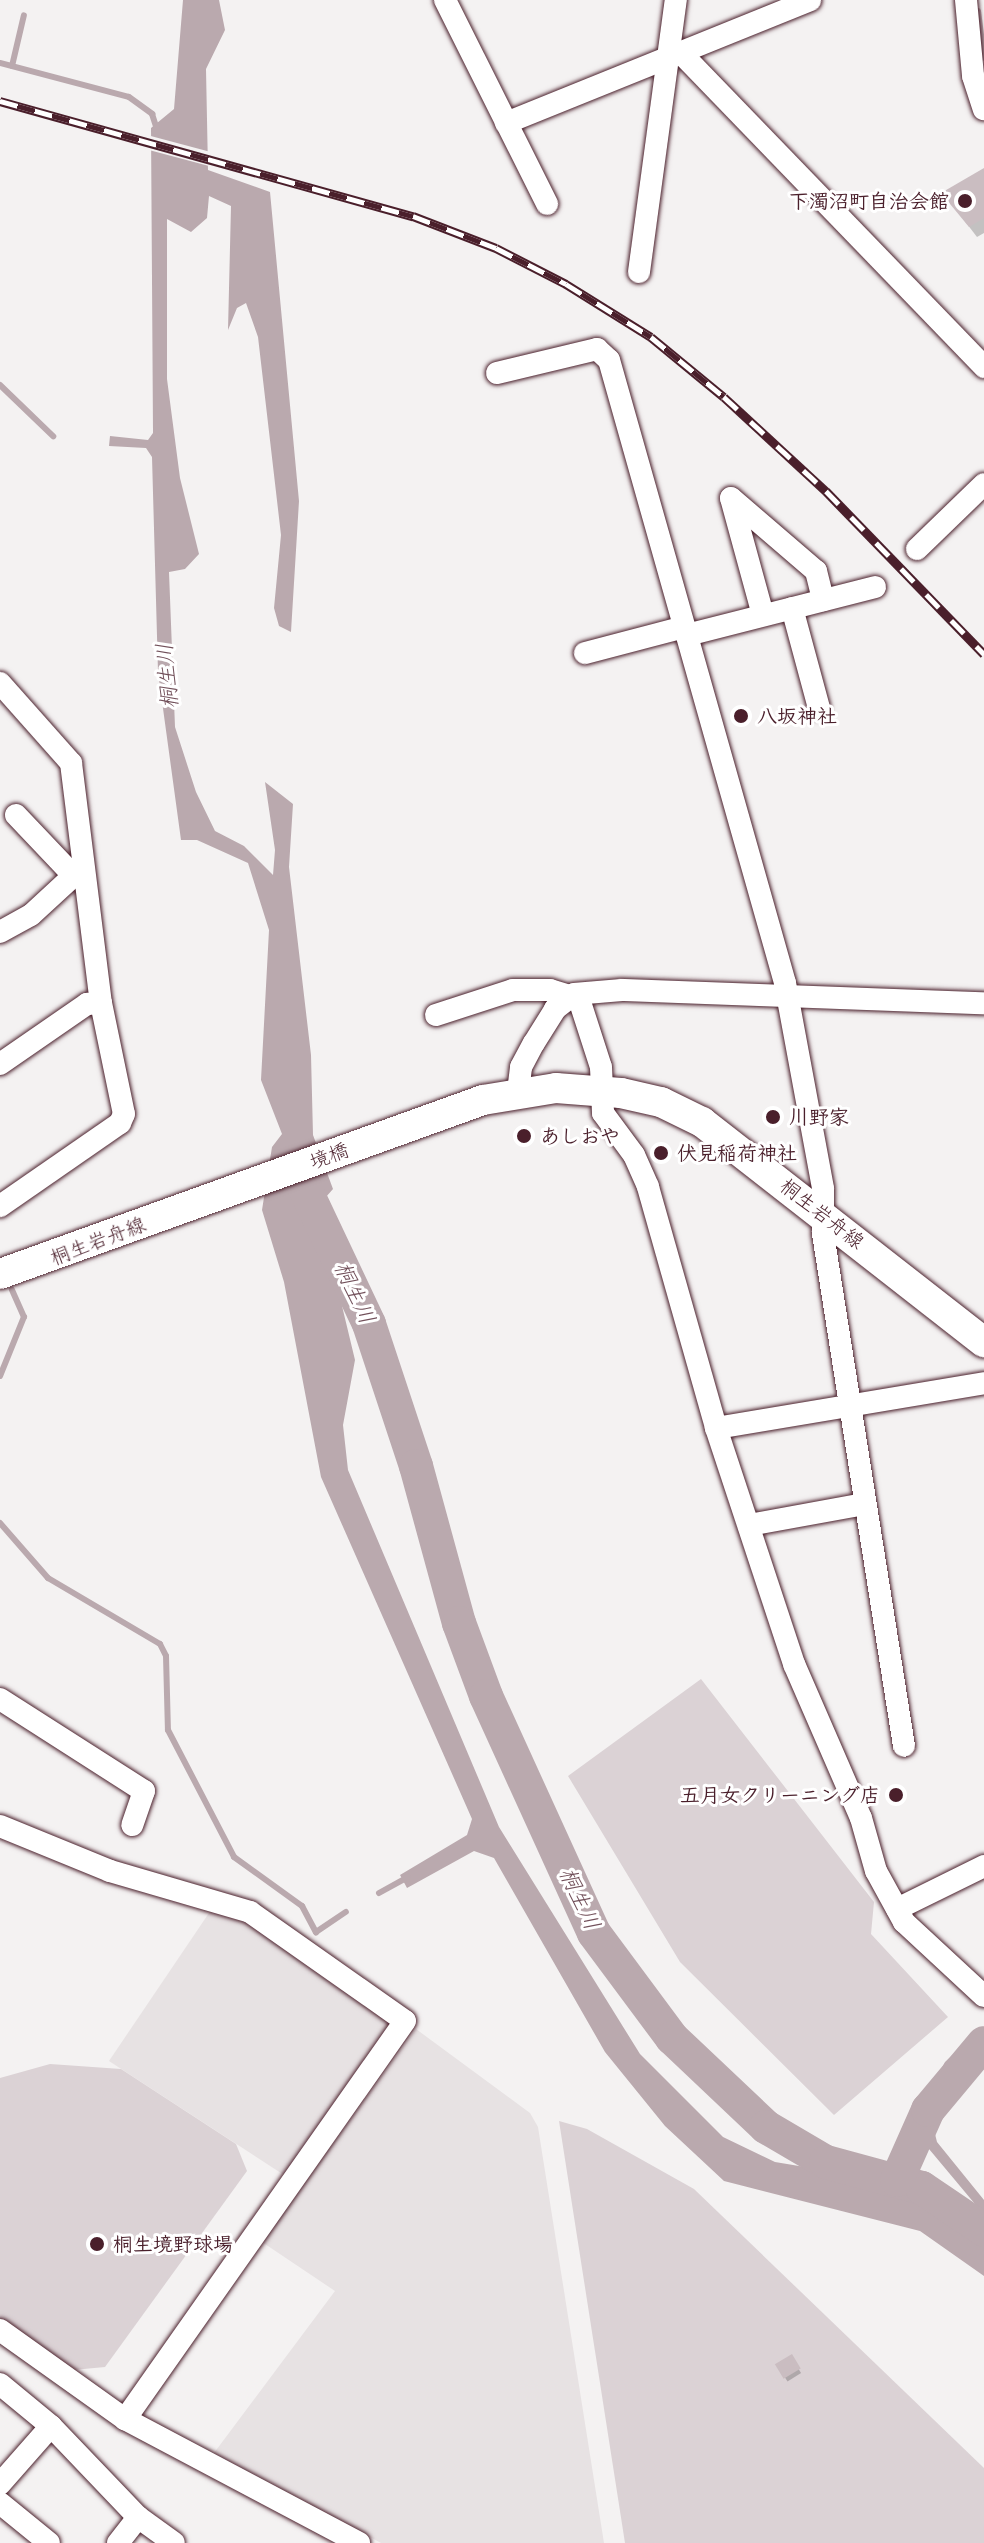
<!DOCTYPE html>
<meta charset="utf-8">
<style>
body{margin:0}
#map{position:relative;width:984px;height:2543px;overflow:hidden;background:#f4f2f2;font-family:Pangolin,"Klee One",sans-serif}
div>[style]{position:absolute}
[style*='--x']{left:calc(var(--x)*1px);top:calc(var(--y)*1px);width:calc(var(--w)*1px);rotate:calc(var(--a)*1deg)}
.built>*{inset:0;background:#e7e2e3}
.green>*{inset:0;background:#dbd2d5}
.water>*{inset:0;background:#baa9ae}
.pier>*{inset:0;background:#f4f2f2;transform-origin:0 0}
.shadow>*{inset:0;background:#0003;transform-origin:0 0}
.stream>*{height:6px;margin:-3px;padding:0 3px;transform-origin:3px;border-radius:3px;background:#baa9ae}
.river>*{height:34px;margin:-17px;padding:0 17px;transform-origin:17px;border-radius:17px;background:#baa9ae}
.building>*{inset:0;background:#cabdc1;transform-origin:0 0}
.roads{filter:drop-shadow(0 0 2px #4a1f2b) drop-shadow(0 0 2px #4a1f2b)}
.minor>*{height:22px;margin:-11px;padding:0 11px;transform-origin:11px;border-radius:11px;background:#fff}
.major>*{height:30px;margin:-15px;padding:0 15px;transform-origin:15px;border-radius:15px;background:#fff}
.rail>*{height:9px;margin-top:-4.5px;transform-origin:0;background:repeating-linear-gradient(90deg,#fff 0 18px,#4a1f2b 0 36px);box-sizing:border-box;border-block:2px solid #4a1f2b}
.dots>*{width:22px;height:22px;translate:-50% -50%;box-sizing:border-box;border:4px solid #fff;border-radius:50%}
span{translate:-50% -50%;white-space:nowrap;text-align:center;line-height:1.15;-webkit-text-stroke:6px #fff;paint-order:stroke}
.poi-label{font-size:20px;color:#4a1f2b;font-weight:700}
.right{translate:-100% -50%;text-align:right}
.left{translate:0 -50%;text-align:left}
.street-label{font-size:20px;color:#4a1f2b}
.water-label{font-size:22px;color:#714f59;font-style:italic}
</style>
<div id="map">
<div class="built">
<div style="clip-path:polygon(211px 1910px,250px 1925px,390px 2021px,391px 2028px,287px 2177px,109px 2061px)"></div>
<div style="clip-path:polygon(416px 2029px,530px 2113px,538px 2127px,604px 2543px,381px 2543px,214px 2453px,335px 2291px,262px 2242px)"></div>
</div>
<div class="green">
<div style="clip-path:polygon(701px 1679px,874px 1902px,871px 1934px,948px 2017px,834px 2115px,680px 1962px,568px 1776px)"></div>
<div style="clip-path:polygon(50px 2064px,121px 2069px,236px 2144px,247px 2171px,105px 2367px,73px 2370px,0 2318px,0 2078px)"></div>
<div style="clip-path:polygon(559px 2121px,587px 2129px,694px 2189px,984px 2468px,984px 2543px,625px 2543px)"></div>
</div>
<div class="water">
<div style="clip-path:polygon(183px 0,219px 0,225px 30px,206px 69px,208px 170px,270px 192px,299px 501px,291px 632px,279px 626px,274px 608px,281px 535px,258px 337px,246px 303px,237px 308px,228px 330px,231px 206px,209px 196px,207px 218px,191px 232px,167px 219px,167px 379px,180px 478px,199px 554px,185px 569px,169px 572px,175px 727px,196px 792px,215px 831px,244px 846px,273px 875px,275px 850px,265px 782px,293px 804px,289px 867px,311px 1055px,313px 1135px,333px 1189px,318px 1206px,355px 1360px,343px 1425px,348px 1470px,499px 1827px,640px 2054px,723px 2137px,775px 2162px,871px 2178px,925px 2200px,983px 2237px,980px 2210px,924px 2143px,917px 2115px,945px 2062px,977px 2032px,984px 2040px,984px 2059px,953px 2086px,935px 2109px,932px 2122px,937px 2142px,984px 2200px,984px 2276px,920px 2231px,724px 2181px,665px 2126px,605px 2052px,494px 1858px,474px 1851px,407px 1888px,400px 1875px,467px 1835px,472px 1819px,321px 1477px,284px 1282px,262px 1210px,272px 1147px,282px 1134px,261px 1080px,269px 930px,248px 863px,197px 840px,181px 840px,158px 672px,152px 457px,146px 448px,109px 446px,110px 436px,148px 440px,153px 433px,151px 128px,174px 109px)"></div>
</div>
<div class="pier">
<div style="left:147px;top:135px;width:67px;height:14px;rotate:15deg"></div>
</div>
<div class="shadow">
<div style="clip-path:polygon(984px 171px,984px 233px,977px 237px,944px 194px)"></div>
<div style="left:791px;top:2357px;width:19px;height:16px;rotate:58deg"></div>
</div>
<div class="stream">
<div style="--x:978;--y:11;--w:47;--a:82.7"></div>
<div style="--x:0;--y:63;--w:133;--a:14.8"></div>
<div style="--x:129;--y:97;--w:29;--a:36"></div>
<div style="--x:152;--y:114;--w:19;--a:72"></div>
<div style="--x:12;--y:66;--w:52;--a:-76.8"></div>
<div style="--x:0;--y:385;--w:74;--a:43.9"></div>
<div style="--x:0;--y:1376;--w:64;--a:-67.9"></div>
<div style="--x:24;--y:1317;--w:30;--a:-114"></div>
<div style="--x:0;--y:1523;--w:73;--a:48.9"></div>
<div style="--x:48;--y:1578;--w:130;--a:30.5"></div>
<div style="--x:160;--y:1644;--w:13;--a:63"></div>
<div style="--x:166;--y:1656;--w:74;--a:88.5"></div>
<div style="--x:168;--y:1730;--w:143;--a:62.5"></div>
<div style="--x:234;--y:1857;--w:84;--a:35.8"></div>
<div style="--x:302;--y:1906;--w:30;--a:62"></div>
<div style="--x:316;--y:1932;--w:36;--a:-34"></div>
<div style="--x:379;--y:1893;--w:33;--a:-29"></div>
</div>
<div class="river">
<div style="--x:301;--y:1180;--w:159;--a:64.7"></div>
<div style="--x:369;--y:1324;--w:150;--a:71.7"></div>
<div style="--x:416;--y:1466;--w:163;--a:74.7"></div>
<div style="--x:459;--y:1623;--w:78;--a:69.7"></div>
<div style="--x:486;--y:1696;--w:260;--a:65.5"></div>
<div style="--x:594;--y:1933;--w:131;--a:53.4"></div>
<div style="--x:672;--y:2038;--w:129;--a:43.4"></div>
<div style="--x:766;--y:2127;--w:69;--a:30.3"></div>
<div style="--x:826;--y:2162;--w:99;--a:15.2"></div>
<div style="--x:922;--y:2188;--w:75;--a:34.1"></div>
<div style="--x:897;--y:2180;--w:77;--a:-66.1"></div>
<div style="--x:928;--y:2110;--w:87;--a:-50.1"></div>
</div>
<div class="building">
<div style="clip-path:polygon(984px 168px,984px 218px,969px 227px,941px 193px)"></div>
<div style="left:792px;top:2354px;width:17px;height:20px;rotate:59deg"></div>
</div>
<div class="roads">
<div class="minor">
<div style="--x:445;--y:0;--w:228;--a:63.4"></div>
<div style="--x:966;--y:0;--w:76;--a:84.7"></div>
<div style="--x:973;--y:76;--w:35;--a:72"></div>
<div style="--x:680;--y:52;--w:438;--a:46"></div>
<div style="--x:506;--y:123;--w:328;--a:-22"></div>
<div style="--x:639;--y:272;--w:275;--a:-82.3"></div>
<div style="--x:497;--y:373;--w:103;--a:-13.5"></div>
<div style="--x:597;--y:349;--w:16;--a:43"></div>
<div style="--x:609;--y:360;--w:647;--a:74.22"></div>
<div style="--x:785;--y:983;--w:209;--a:79.5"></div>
<div style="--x:823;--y:1189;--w:45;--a:90"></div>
<div style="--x:823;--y:1234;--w:518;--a:81.01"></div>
<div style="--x:917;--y:549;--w:93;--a:-44.1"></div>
<div style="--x:792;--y:608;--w:104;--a:74.9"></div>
<div style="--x:763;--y:615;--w:121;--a:-105.3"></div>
<div style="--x:731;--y:498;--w:112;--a:40.7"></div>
<div style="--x:816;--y:571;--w:30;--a:76"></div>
<div style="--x:687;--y:635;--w:194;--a:-14.3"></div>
<div style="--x:585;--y:653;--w:102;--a:-14.7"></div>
<div style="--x:0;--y:683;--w:107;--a:48.4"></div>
<div style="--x:71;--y:763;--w:242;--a:82.9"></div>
<div style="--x:101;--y:1003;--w:113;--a:78.3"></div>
<div style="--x:124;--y:1114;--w:10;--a:114"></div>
<div style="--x:120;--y:1123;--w:146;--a:145.3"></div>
<div style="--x:16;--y:815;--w:81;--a:46.5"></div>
<div style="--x:0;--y:932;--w:35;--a:-29"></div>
<div style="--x:31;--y:915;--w:71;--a:-42.7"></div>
<div style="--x:436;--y:1015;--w:81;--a:-18"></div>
<div style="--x:513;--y:990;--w:37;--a:0"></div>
<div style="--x:550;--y:990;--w:30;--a:17"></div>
<div style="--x:579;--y:999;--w:71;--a:72.1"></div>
<div style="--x:601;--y:1067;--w:46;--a:87.5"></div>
<div style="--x:603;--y:1113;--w:52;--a:53.6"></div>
<div style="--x:634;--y:1155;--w:35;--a:66"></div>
<div style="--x:648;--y:1187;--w:250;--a:74.2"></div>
<div style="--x:716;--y:1428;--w:249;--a:71.7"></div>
<div style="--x:794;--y:1664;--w:168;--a:66.5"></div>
<div style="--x:861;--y:1818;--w:55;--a:74.2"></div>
<div style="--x:876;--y:1871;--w:58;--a:61.2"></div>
<div style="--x:904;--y:1922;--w:109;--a:42.8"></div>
<div style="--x:0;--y:1064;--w:106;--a:-34.6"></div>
<div style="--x:87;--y:1004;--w:14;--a:-4"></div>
<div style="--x:518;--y:1092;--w:25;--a:-83"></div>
<div style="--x:521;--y:1067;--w:27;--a:-62"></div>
<div style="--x:534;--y:1043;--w:40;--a:-58"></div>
<div style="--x:555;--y:1009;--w:24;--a:-38"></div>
<div style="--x:574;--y:994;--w:48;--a:-4.8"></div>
<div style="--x:622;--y:990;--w:362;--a:2.1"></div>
<div style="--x:716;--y:1428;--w:272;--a:-9.5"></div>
<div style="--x:749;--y:1525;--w:118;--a:-10.3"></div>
<div style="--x:0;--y:1699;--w:171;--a:32.6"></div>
<div style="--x:144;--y:1791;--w:36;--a:109"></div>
<div style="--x:0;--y:1826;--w:119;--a:22.2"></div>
<div style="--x:110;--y:1871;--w:146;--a:16.3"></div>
<div style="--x:250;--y:1912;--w:189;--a:35.1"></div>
<div style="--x:405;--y:2021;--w:487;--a:125.1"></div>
<div style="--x:897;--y:1909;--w:97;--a:-26.3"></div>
<div style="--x:0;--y:2330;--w:153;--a:35.5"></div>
<div style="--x:125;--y:2419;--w:265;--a:27.9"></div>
<div style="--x:0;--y:2384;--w:66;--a:39.5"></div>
<div style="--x:51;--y:2426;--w:126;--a:46.3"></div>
<div style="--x:138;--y:2517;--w:44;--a:35.8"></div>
<div style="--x:0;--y:2484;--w:77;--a:-48.7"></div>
<div style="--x:0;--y:2503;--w:63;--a:39.2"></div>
<div style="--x:118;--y:2543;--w:33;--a:-52"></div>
</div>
<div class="major">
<div style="--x:0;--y:1274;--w:513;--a:-19.81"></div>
<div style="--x:483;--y:1100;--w:74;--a:-9.3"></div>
<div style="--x:556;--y:1088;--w:65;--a:4.4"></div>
<div style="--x:621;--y:1093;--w:41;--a:12.7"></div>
<div style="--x:661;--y:1102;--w:46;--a:26"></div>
<div style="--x:702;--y:1122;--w:358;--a:38"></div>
</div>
</div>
<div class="rail">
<div style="--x:0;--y:101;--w:429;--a:15.6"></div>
<div style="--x:413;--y:216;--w:89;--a:21.1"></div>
<div style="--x:496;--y:248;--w:79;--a:27.2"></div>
<div style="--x:566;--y:284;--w:100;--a:31.9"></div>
<div style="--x:651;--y:337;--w:94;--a:39.4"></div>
<div style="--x:724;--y:397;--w:139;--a:42.7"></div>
<div style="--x:826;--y:491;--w:227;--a:45.9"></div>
</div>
<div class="dots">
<div style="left:965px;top:201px;background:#4a1f2b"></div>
<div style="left:741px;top:716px;background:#4a1f2b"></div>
<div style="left:773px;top:1117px;background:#4a1f2b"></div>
<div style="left:524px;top:1136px;background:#4a1f2b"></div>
<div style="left:661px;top:1153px;background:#4a1f2b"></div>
<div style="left:896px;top:1795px;background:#4a1f2b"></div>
<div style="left:97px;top:2244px;background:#4a1f2b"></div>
</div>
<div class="poi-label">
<span class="right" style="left:949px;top:201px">下濁沼町自治会館</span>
<span class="left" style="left:757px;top:716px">八坂神社</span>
<span class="left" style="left:789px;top:1117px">川野家</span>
<span class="left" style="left:540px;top:1136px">あしおや</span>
<span class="left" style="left:677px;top:1153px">伏見稲荷神社</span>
<span class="right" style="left:880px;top:1795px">五月女クリーニング店</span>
<span class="left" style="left:113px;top:2244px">桐生境野球場</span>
</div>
<div class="street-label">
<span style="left:329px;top:1156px;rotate:-20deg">境橋</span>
<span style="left:822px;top:1214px;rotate:38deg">桐生岩舟線</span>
<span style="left:98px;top:1241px;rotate:-21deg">桐生岩舟線</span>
</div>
<div class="water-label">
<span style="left:168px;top:676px;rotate:-95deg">桐生川</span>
<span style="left:354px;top:1293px;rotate:65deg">桐生川</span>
<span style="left:579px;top:1899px;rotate:65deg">桐生川</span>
</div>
</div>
